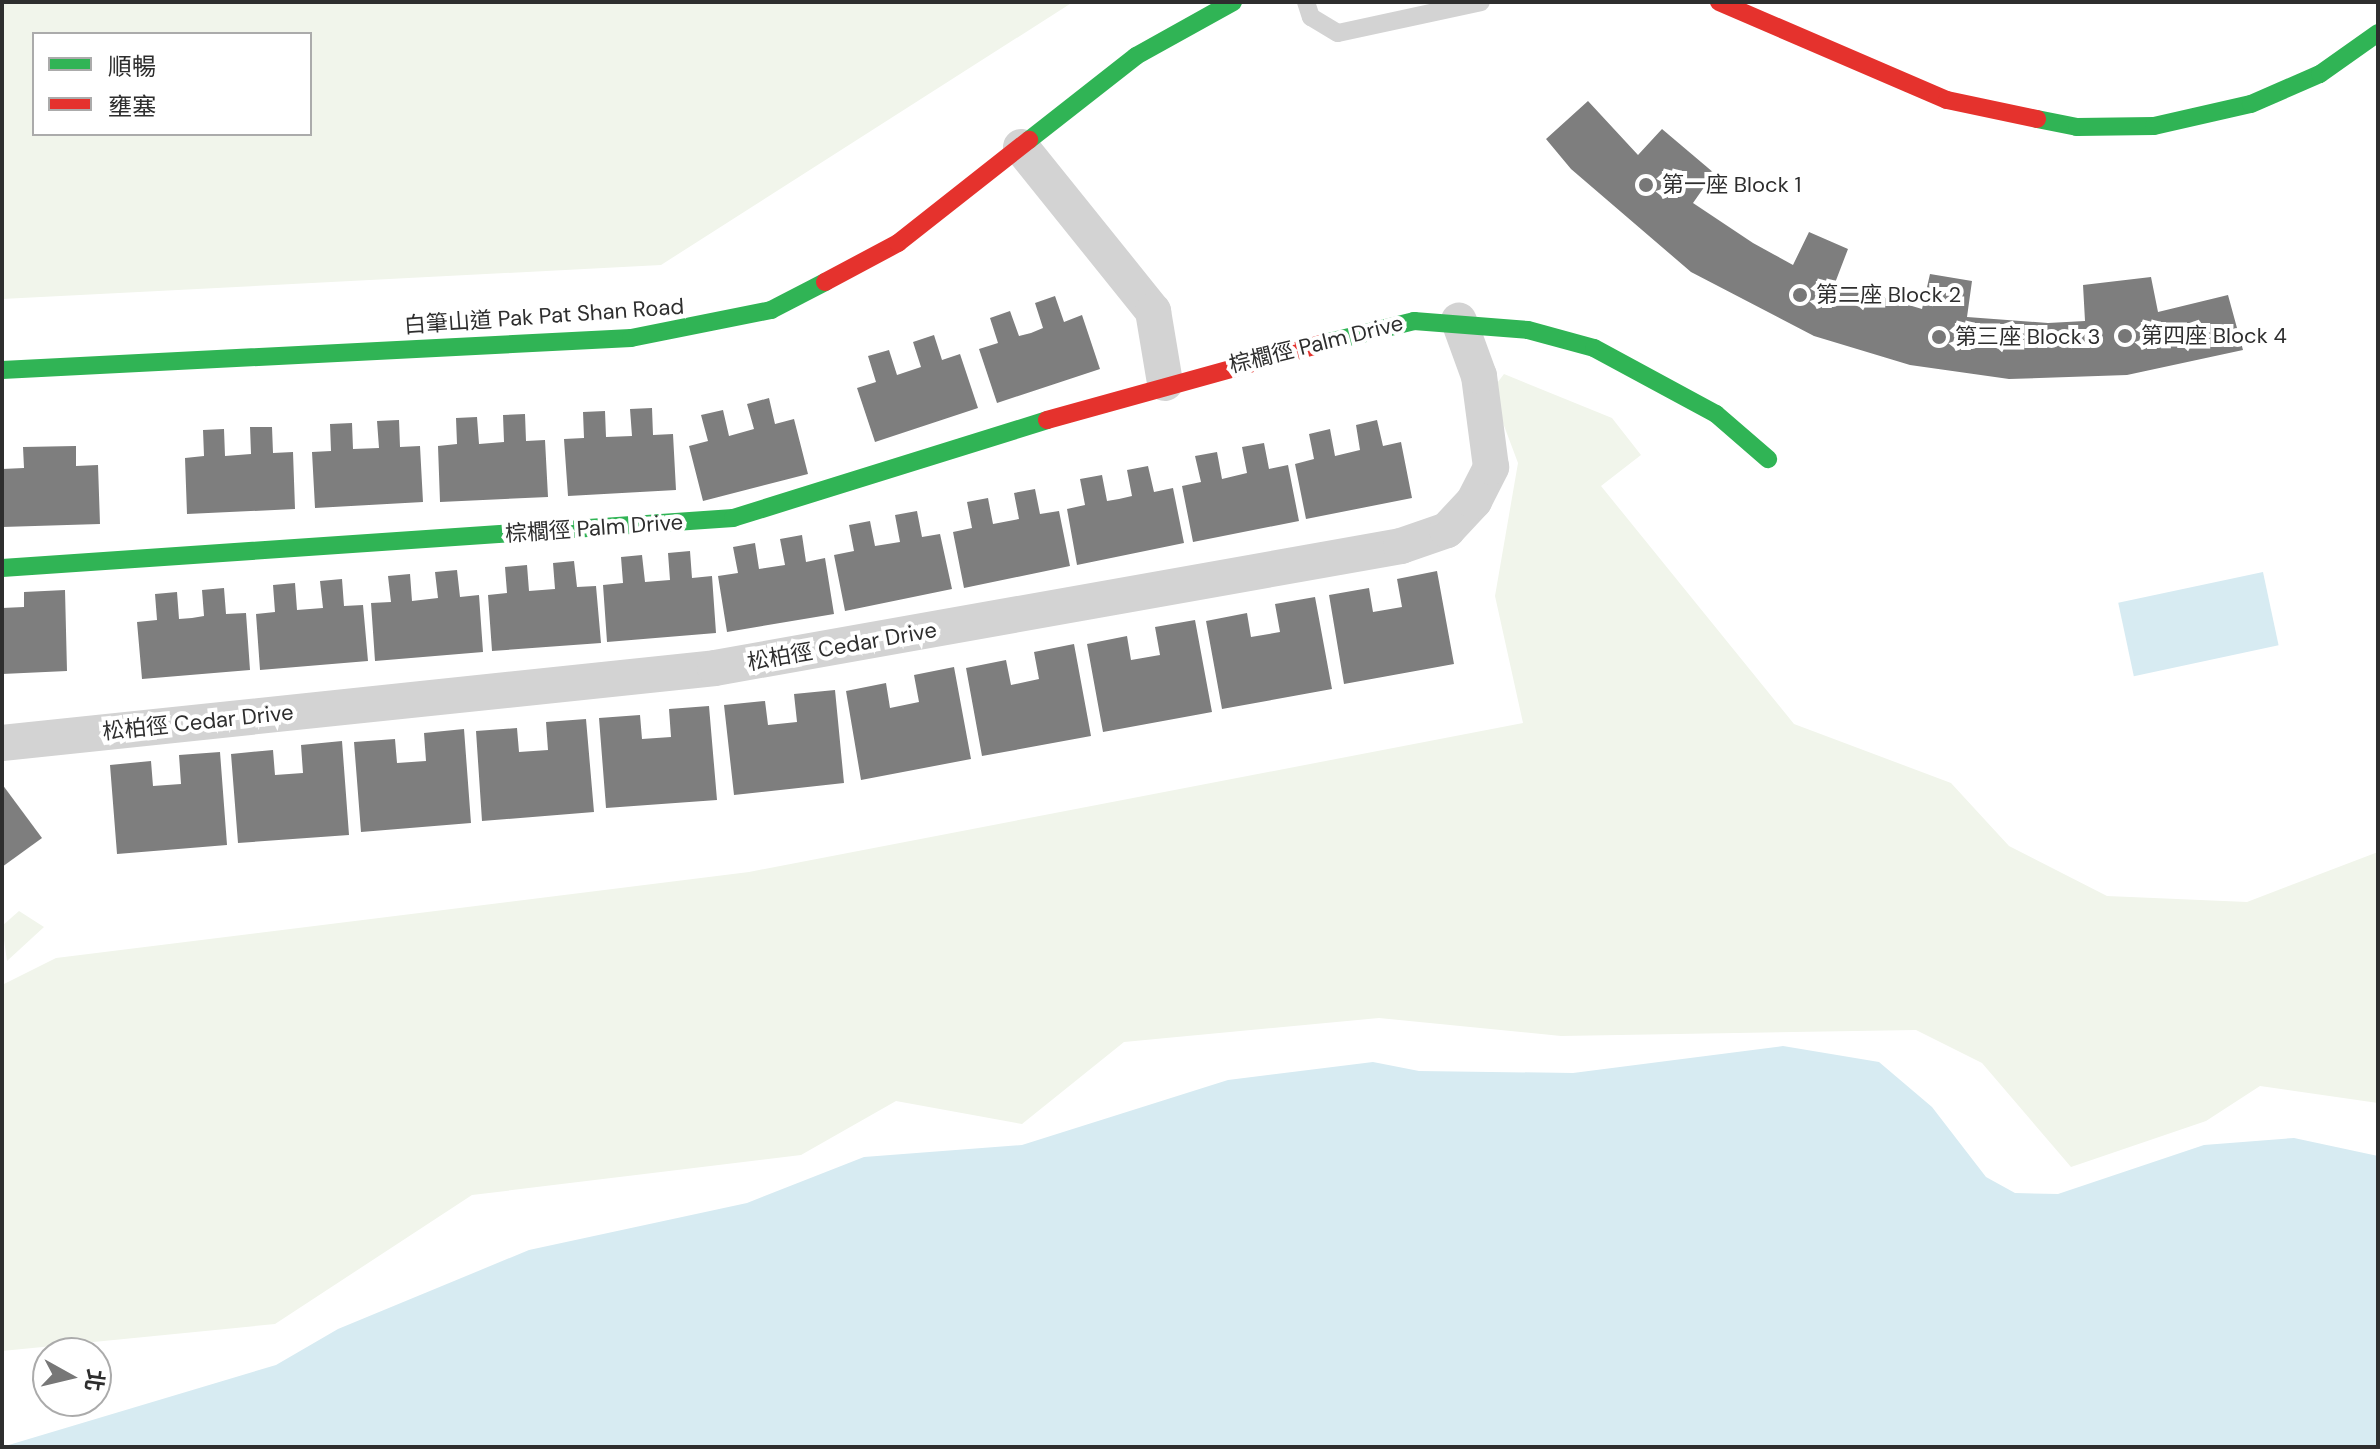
<!DOCTYPE html>
<meta charset="utf-8">
<style>
body{margin:0}
#map{position:relative;width:2380px;height:1449px;overflow:hidden;background:#fff;font-family:"DM Sans","Noto Sans TC",sans-serif}
div>[style]{position:absolute}
[style*='--x']{left:calc(var(--x)*1px);top:calc(var(--y)*1px);width:calc(var(--w)*1px);rotate:calc(var(--a)*1deg)}
.green>*{inset:0;background:#f1f5eb}
.water>*{inset:0;background:#d7ebf2;transform-origin:0 0}
.building>*{inset:0;background:#7e7e7e}
.lane>*{height:18px;margin:-9px;padding:0 9px;transform-origin:9px;border-radius:9px;background:#d3d3d3}
.street>*{height:36px;margin:-18px;padding:0 18px;transform-origin:18px;border-radius:18px;background:#d3d3d3}
.fast>*{height:18px;margin:-9px;padding:0 9px;transform-origin:9px;border-radius:9px;background:#30b455}
.jam>*{height:18px;margin:-9px;padding:0 9px;transform-origin:9px;border-radius:9px;background:#e5322d}
.dots>*{width:22px;height:22px;translate:-50% -50%;box-sizing:border-box;border:4px solid #fff;border-radius:50%}
span{translate:-50% -50%;white-space:nowrap;text-align:center;line-height:1.15;-webkit-text-stroke:8px #fff;paint-order:stroke}
.poi-label{font-size:22px;color:#2e2e2e}
.left{translate:0 -50%;text-align:left}
.street-label{font-size:22px;color:#2e2e2e}
.frame{position:absolute;inset:0;border:4px solid #2e2e2e;pointer-events:none}
.legend{position:absolute;left:32px;top:32px;width:280px;height:104px;box-sizing:border-box;background:#fff;border:2px solid #ababab;margin:0;padding:10px 14px;list-style:none;font-size:24px;color:#2e2e2e}
.legend li{display:flex;align-items:center;gap:16px;height:40px}
.legend b{width:40px;border:2px solid #ababab}
.north{position:absolute;left:32px;top:1337px;width:80px;height:80px;box-sizing:border-box;background:#fff;border:2px solid #ababab;border-radius:50%;rotate:98deg;font-size:22px;font-weight:700;line-height:32px;text-align:center;color:#2e2e2e}
.north::after{content:'';display:block;margin:auto;width:28px;height:36px;background:#777;clip-path:polygon(50% 0,100% 100%,50% 72%,0 100%)}
</style>
<div id="map">
<div class="green">
<div style="clip-path:polygon(evenodd,2px 2px,1073px 2px,661px 265px,2px 299px,2px 2px,310px 34px,310px 134px,34px 134px,34px 34px,310px 34px)"></div>
<div style="clip-path:polygon(1504px 374px,1612px 418px,1641px 455px,1601px 486px,1794px 724px,1951px 783px,2009px 846px,2107px 896px,2247px 902px,2378px 852px,2378px 1103px,2260px 1086px,2206px 1121px,2071px 1167px,1982px 1063px,1916px 1030px,1561px 1036px,1379px 1018px,1124px 1042px,1022px 1124px,896px 1101px,801px 1155px,472px 1195px,275px 1324px,2px 1351px,2px 985px,56px 958px,749px 872px,1523px 723px,1495px 596px,1518px 463px,1491px 391px)"></div>
<div style="clip-path:polygon(19px 911px,44px 927px,7px 961px,2px 926px)"></div>
</div>
<div class="water">
<div style="left:2263px;top:572px;width:75px;height:148px;rotate:78deg"></div>
<div style="clip-path:polygon(1783px 1046px,1879px 1062px,1932px 1107px,1986px 1177px,2015px 1193px,2058px 1194px,2204px 1145px,2294px 1138px,2378px 1156px,2378px 1447px,2px 1447px,276px 1365px,338px 1329px,529px 1250px,747px 1203px,864px 1157px,1022px 1145px,1228px 1080px,1373px 1062px,1419px 1071px,1573px 1073px)"></div>
</div>
<div class="building">
<div style="clip-path:polygon(1588px 101px,1638px 155px,1662px 129px,1714px 173px,1693px 203px,1753px 243px,1793px 265px,1809px 232px,1848px 249px,1835px 283px,1922px 309px,1930px 274px,1972px 281px,1967px 317px,2048px 323px,2085px 321px,2083px 285px,2151px 277px,2158px 312px,2228px 295px,2243px 350px,2127px 375px,2009px 379px,1910px 365px,1814px 336px,1691px 272px,1571px 169px,1546px 139px)"></div>
<div style="clip-path:polygon(1055px 296px,1064px 322px,1082px 315px,1100px 369px,997px 403px,979px 349px,998px 343px,990px 318px,1010px 311px,1019px 336px,1031px 333px,1043px 328px,1035px 303px)"></div>
<div style="clip-path:polygon(934px 335px,942px 360px,960px 354px,978px 408px,875px 442px,857px 388px,876px 382px,868px 356px,889px 350px,897px 375px,921px 367px,913px 342px)"></div>
<div style="clip-path:polygon(769px 398px,775px 424px,794px 419px,808px 474px,703px 501px,689px 446px,708px 441px,701px 415px,723px 410px,729px 436px,754px 429px,747px 404px)"></div>
<div style="clip-path:polygon(652px 408px,653px 435px,673px 434px,676px 490px,568px 496px,564px 439px,584px 438px,583px 412px,605px 411px,606px 437px,632px 436px,630px 409px)"></div>
<div style="clip-path:polygon(525px 414px,526px 441px,545px 440px,548px 497px,440px 502px,438px 446px,457px 444px,456px 418px,477px 417px,479px 444px,504px 442px,503px 415px)"></div>
<div style="clip-path:polygon(399px 420px,400px 447px,420px 446px,423px 502px,315px 508px,312px 452px,331px 451px,330px 424px,352px 423px,353px 449px,379px 448px,377px 421px)"></div>
<div style="clip-path:polygon(1377px 420px,1383px 446px,1401px 442px,1412px 498px,1306px 519px,1295px 464px,1314px 459px,1309px 434px,1330px 429px,1335px 456px,1360px 450px,1356px 425px)"></div>
<div style="clip-path:polygon(250px 427px,272px 427px,273px 453px,293px 452px,295px 509px,187px 514px,185px 458px,204px 456px,203px 430px,224px 429px,225px 456px,251px 454px)"></div>
<div style="clip-path:polygon(1264px 443px,1269px 469px,1288px 465px,1299px 521px,1193px 542px,1182px 486px,1201px 482px,1195px 456px,1217px 452px,1222px 479px,1247px 473px,1242px 447px)"></div>
<div style="clip-path:polygon(76px 446px,76px 466px,98px 465px,100px 524px,2px 527px,2px 469px,24px 468px,23px 447px)"></div>
<div style="clip-path:polygon(1148px 466px,1154px 492px,1173px 488px,1184px 543px,1077px 565px,1067px 509px,1085px 505px,1080px 479px,1102px 475px,1107px 501px,1119px 499px,1132px 496px,1127px 470px)"></div>
<div style="clip-path:polygon(1035px 489px,1040px 514px,1059px 511px,1070px 566px,964px 588px,953px 532px,972px 528px,967px 502px,988px 498px,993px 524px,1019px 519px,1014px 493px)"></div>
<div style="clip-path:polygon(917px 511px,922px 537px,940px 534px,952px 589px,845px 611px,834px 555px,854px 551px,849px 525px,870px 521px,875px 546px,900px 542px,895px 515px)"></div>
<div style="clip-path:polygon(802px 535px,806px 562px,825px 558px,834px 614px,727px 632px,718px 576px,738px 573px,733px 547px,755px 543px,759px 569px,785px 565px,780px 539px)"></div>
<div style="clip-path:polygon(690px 551px,692px 578px,712px 576px,716px 633px,607px 642px,603px 585px,623px 583px,621px 557px,642px 555px,645px 582px,670px 580px,668px 553px)"></div>
<div style="clip-path:polygon(574px 561px,577px 587px,596px 586px,601px 643px,492px 651px,488px 595px,507px 593px,505px 567px,527px 565px,529px 591px,555px 589px,553px 563px)"></div>
<div style="clip-path:polygon(457px 570px,460px 597px,479px 595px,483px 652px,375px 661px,371px 603px,391px 602px,388px 576px,410px 574px,412px 601px,438px 598px,435px 572px)"></div>
<div style="clip-path:polygon(1437px 571px,1454px 664px,1344px 684px,1329px 595px,1369px 588px,1373px 612px,1402px 607px,1397px 579px)"></div>
<div style="clip-path:polygon(342px 579px,344px 606px,363px 605px,368px 661px,260px 670px,256px 614px,275px 612px,273px 585px,295px 583px,297px 610px,323px 608px,320px 581px)"></div>
<div style="clip-path:polygon(224px 588px,226px 614px,246px 613px,250px 670px,142px 679px,137px 622px,157px 620px,155px 594px,177px 592px,179px 619px,192px 618px,204px 616px,202px 590px)"></div>
<div style="clip-path:polygon(65px 590px,67px 671px,2px 674px,2px 608px,24px 607px,24px 592px)"></div>
<div style="clip-path:polygon(1315px 597px,1332px 689px,1222px 709px,1206px 621px,1247px 613px,1251px 637px,1280px 632px,1275px 604px)"></div>
<div style="clip-path:polygon(1195px 620px,1212px 712px,1103px 732px,1087px 644px,1127px 636px,1131px 660px,1160px 655px,1155px 627px)"></div>
<div style="clip-path:polygon(1074px 644px,1091px 736px,982px 756px,966px 668px,1006px 660px,1011px 685px,1039px 679px,1034px 652px)"></div>
<div style="clip-path:polygon(954px 667px,971px 759px,861px 780px,846px 691px,886px 683px,890px 708px,919px 702px,914px 675px)"></div>
<div style="clip-path:polygon(835px 690px,844px 783px,734px 795px,724px 705px,765px 701px,768px 725px,797px 722px,794px 694px)"></div>
<div style="clip-path:polygon(709px 706px,717px 800px,606px 808px,599px 718px,640px 715px,642px 739px,671px 737px,669px 709px)"></div>
<div style="clip-path:polygon(586px 719px,594px 812px,482px 821px,476px 731px,517px 728px,519px 752px,548px 750px,546px 722px)"></div>
<div style="clip-path:polygon(464px 729px,471px 823px,361px 832px,354px 742px,395px 739px,397px 763px,426px 761px,424px 733px)"></div>
<div style="clip-path:polygon(342px 741px,349px 835px,238px 843px,231px 754px,273px 750px,275px 775px,303px 773px,301px 745px)"></div>
<div style="clip-path:polygon(220px 752px,227px 845px,117px 854px,110px 765px,151px 761px,153px 786px,181px 784px,179px 755px)"></div>
<div style="clip-path:polygon(2px 784px,42px 838px,2px 867px)"></div>
</div>
<div class="lane">
<div style="--x:1306;--y:2;--w:16;--a:72"></div>
<div style="--x:1311;--y:17;--w:31;--a:31"></div>
<div style="--x:1338;--y:33;--w:146;--a:-12.2"></div>
</div>
<div class="street">
<div style="--x:1021;--y:147;--w:211;--a:51.2"></div>
<div style="--x:1153;--y:311;--w:73;--a:80.5"></div>
<div style="--x:2;--y:743;--w:717;--a:-6"></div>
<div style="--x:715;--y:668;--w:697;--a:-10.08"></div>
<div style="--x:1401;--y:546;--w:49;--a:-19.2"></div>
<div style="--x:1447;--y:530;--w:40;--a:-47"></div>
<div style="--x:1474;--y:501;--w:38;--a:-63"></div>
<div style="--x:1491;--y:467;--w:92;--a:-97.5"></div>
<div style="--x:1479;--y:376;--w:59;--a:-110"></div>
</div>
<div class="fast">
<div style="--x:2037;--y:119;--w:41;--a:11.3"></div>
<div style="--x:2077;--y:127;--w:77;--a:-0.7"></div>
<div style="--x:2154;--y:126;--w:99;--a:-12.8"></div>
<div style="--x:2251;--y:104;--w:75;--a:-23.5"></div>
<div style="--x:2320;--y:74;--w:71;--a:-35.3"></div>
<div style="--x:1029;--y:140;--w:136;--a:-38.1"></div>
<div style="--x:1136;--y:56;--w:111;--a:-29.1"></div>
<div style="--x:1325;--y:343;--w:92;--a:-13.9"></div>
<div style="--x:1414;--y:321;--w:114;--a:4.5"></div>
<div style="--x:1528;--y:330;--w:68;--a:15.3"></div>
<div style="--x:1594;--y:348;--w:139;--a:28.4"></div>
<div style="--x:1716;--y:414;--w:69;--a:40.9"></div>
<div style="--x:2;--y:370;--w:630;--a:-2.91"></div>
<div style="--x:631;--y:338;--w:143;--a:-11.3"></div>
<div style="--x:771;--y:310;--w:61;--a:-27.4"></div>
<div style="--x:2;--y:568;--w:733;--a:-3.91"></div>
<div style="--x:733;--y:518;--w:329;--a:-17.3"></div>
</div>
<div class="jam">
<div style="--x:1719;--y:2;--w:248;--a:23.3"></div>
<div style="--x:1947;--y:100;--w:92;--a:11.9"></div>
<div style="--x:825;--y:282;--w:83;--a:-28.1"></div>
<div style="--x:898;--y:243;--w:167;--a:-38.2"></div>
<div style="--x:1047;--y:420;--w:288;--a:-15.5"></div>
</div>
<div class="dots">
<div style="left:1646px;top:185px;background:#777"></div>
<div style="left:1800px;top:295px;background:#777"></div>
<div style="left:2125px;top:336px;background:#777"></div>
<div style="left:1939px;top:337px;background:#777"></div>
</div>
<div class="poi-label">
<span class="left" style="left:1662px;top:185px">第一座 Block 1</span>
<span class="left" style="left:1816px;top:295px">第二座 Block 2</span>
<span class="left" style="left:2141px;top:336px">第四座 Block 4</span>
<span class="left" style="left:1955px;top:337px">第三座 Block 3</span>
</div>
<div class="street-label">
<span style="left:544px;top:316px;rotate:-4deg">白筆山道 Pak Pat Shan Road</span>
<span style="left:1316px;top:344px;rotate:-14deg">棕櫚徑 Palm Drive</span>
<span style="left:594px;top:528px;rotate:-4deg">棕櫚徑 Palm Drive</span>
<span style="left:842px;top:646px;rotate:-10deg">松柏徑 Cedar Drive</span>
<span style="left:198px;top:722px;rotate:-6deg">松柏徑 Cedar Drive</span>
</div>
<div class="frame"></div>
<ul class="legend">
<li><b style="height:10px;background:#30b455"></b>順暢</li>
<li><b style="height:10px;background:#e5322d"></b>壅塞</li>
</ul>
<div class="north">北</div>
</div>
